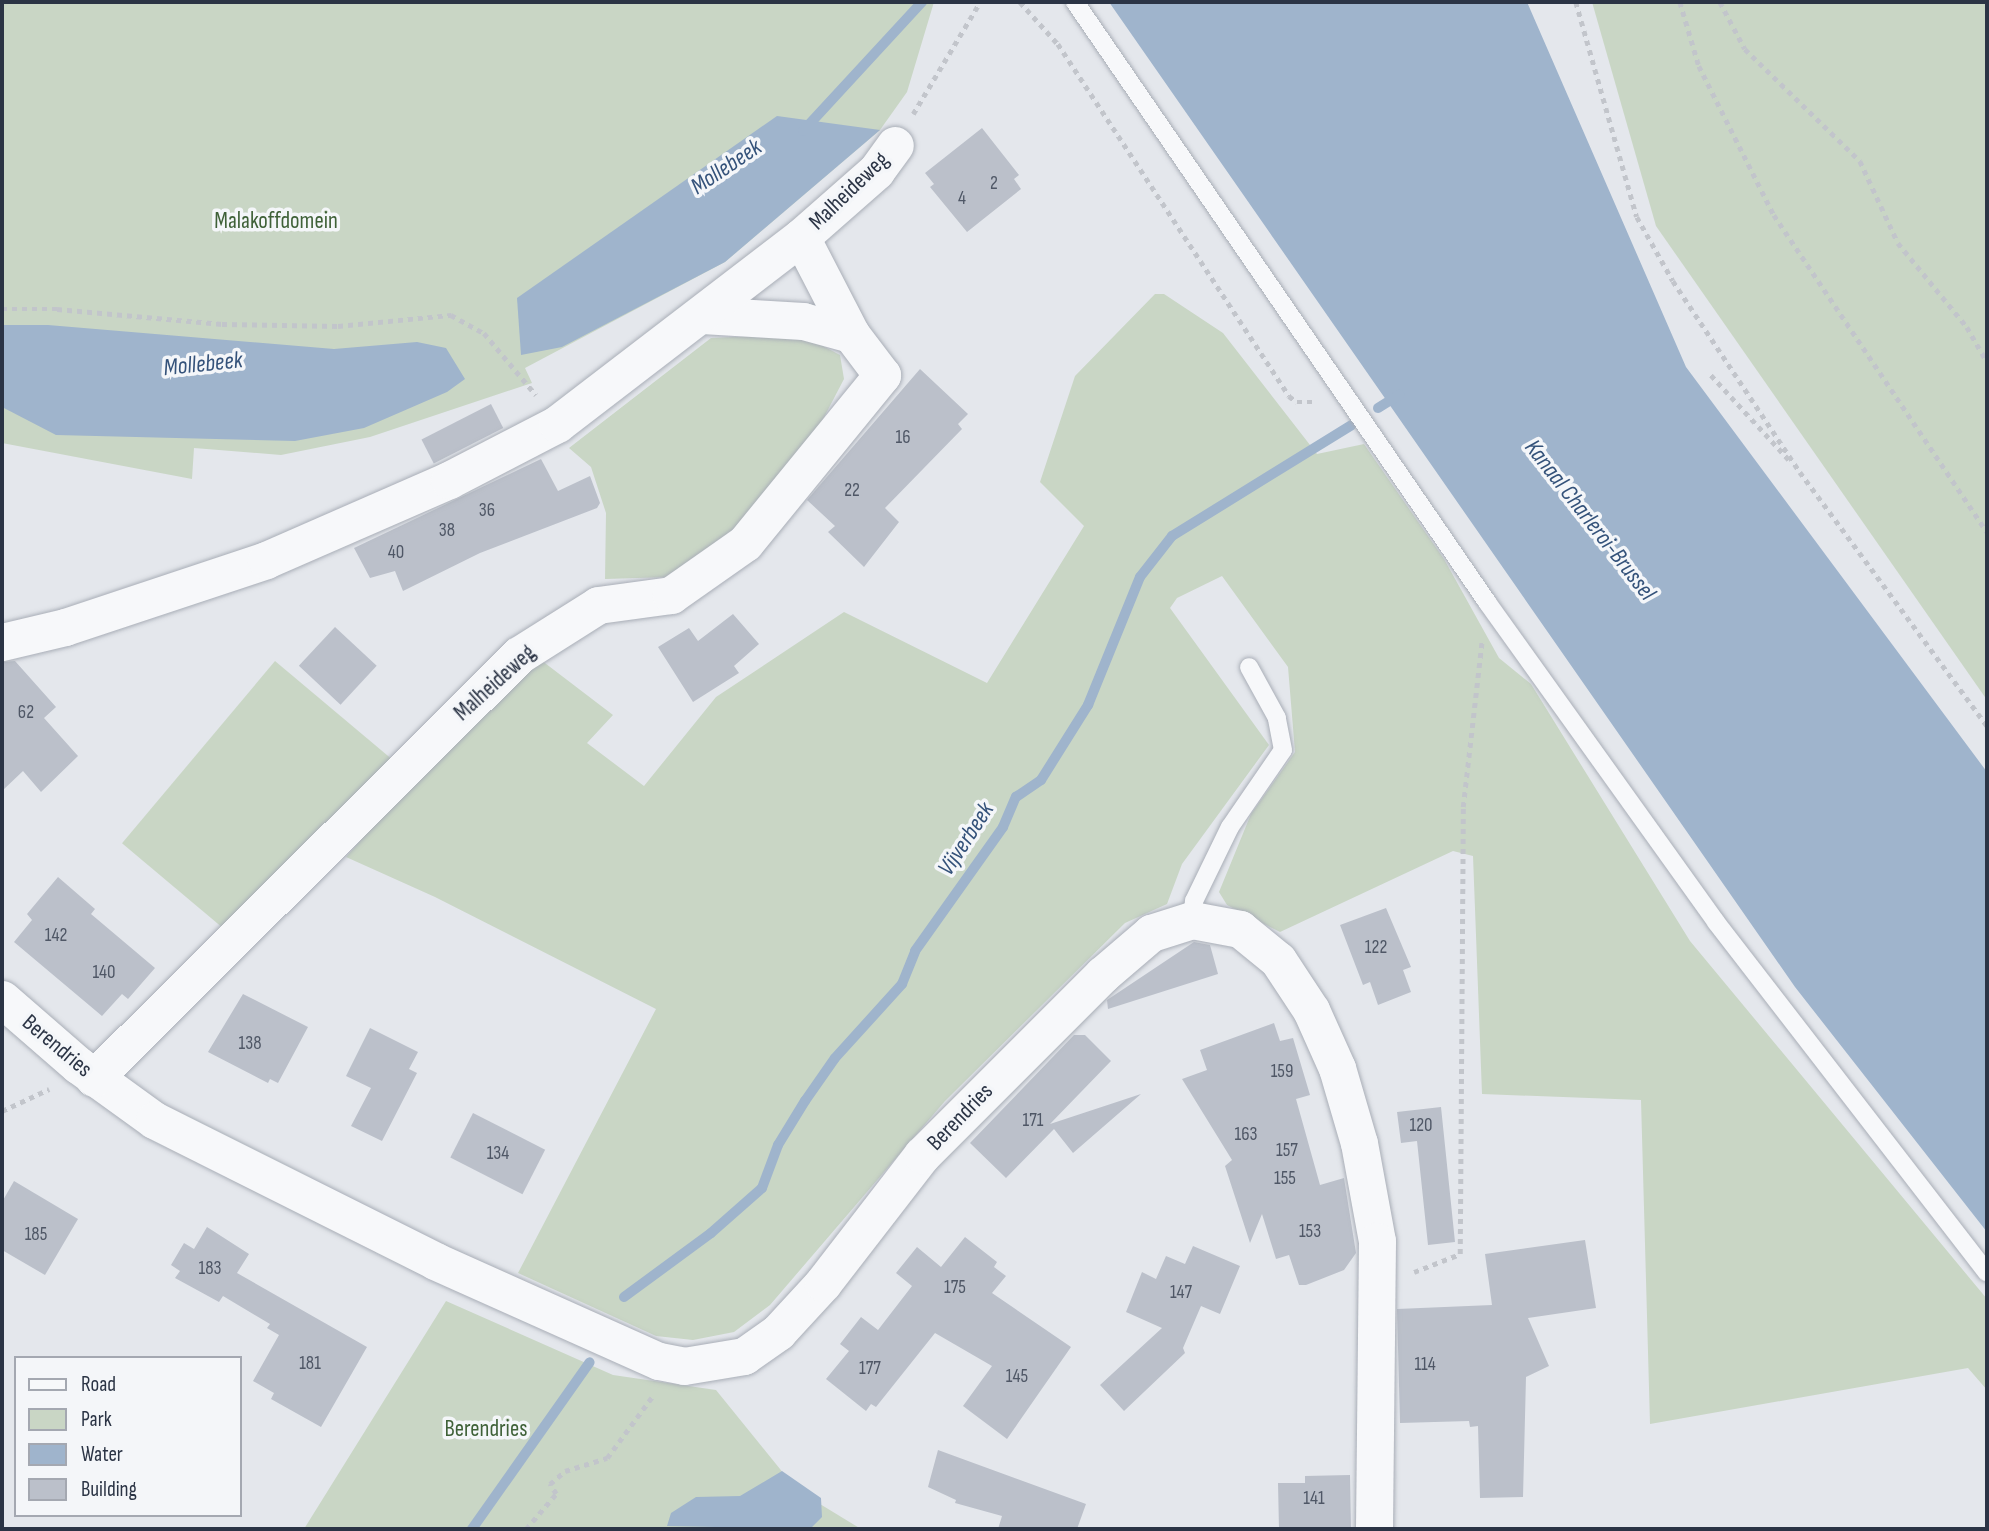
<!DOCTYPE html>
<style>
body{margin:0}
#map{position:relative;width:1989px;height:1531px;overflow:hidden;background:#e4e7ec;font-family:"Sofia Sans Condensed",sans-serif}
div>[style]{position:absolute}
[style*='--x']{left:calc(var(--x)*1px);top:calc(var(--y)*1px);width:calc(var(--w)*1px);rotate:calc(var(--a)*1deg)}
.green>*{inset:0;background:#c9d6c5;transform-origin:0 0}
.water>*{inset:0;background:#9fb4cc}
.stream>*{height:10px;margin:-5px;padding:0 5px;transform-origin:5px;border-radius:5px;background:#9fb4cc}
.building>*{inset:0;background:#bbc0ca;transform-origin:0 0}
.path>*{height:4.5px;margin-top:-2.25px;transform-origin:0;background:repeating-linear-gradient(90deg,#c2c5cb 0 5px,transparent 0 10px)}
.roads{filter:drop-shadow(0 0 2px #a9aeb7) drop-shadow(0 0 2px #a9aeb7)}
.lane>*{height:18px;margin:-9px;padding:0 9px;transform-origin:9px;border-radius:9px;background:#f7f8fa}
.street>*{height:37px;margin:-18.5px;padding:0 18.5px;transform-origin:18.5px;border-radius:18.5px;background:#f7f8fa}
span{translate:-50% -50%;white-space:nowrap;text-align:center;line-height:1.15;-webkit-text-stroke:7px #f4f6f9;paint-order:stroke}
.number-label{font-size:19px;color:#4f5766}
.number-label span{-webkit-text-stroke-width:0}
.street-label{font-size:23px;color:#2b3445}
.park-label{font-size:23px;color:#3f6138}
.water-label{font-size:24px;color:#34527a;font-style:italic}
.frame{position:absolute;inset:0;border:4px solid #2b3445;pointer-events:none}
.legend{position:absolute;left:14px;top:1356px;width:228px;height:161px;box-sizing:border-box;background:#f4f6f9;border:2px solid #a4a8b1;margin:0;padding:9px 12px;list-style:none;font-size:21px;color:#2b3445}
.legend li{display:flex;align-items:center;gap:14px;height:35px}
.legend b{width:35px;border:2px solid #a4a8b1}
</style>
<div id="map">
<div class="green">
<div style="clip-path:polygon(2px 2px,934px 2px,907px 92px,880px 130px,725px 262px,525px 368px,532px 383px,370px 437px,281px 455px,194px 448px,192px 479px,2px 443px)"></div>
<div style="clip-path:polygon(1592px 2px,1987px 2px,1987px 700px,1656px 226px)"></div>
<div style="clip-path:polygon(1155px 294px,1164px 294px,1223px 333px,1317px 454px,1364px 444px,1444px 559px,1499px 658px,1531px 684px,1690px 941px,1987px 1299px,1987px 1390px,1968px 1368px,1650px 1424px,1641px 1100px,1482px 1094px,1473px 856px,1453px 851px,1280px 932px,1227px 905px,1219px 892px,1251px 814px,1295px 752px,1288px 667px,1222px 576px,1177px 598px,1170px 608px,1269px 745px,1182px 864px,1167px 904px,1125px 923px,945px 1101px,770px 1305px,734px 1332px,693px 1340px,656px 1336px,518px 1273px,656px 1009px,435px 897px,346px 857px,419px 774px,537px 657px,613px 715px,587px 743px,644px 786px,716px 697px,844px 612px,987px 683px,1084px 526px,1040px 482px,1075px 376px)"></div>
<div style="clip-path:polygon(800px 334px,840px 355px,844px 379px,821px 423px,726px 548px,670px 577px,605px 579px,606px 513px,591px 467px,569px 448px,711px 338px)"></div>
<div style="left:275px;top:661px;width:155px;height:238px;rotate:40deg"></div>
<div style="clip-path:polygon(446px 1301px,613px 1375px,716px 1390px,797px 1490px,861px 1529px,304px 1529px)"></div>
</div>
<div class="water">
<div style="clip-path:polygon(1109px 2px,1527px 2px,1686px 367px,1987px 772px,1987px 1232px,1795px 987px)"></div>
<div style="clip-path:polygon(777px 116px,880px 130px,725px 262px,562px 347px,521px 355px,517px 298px)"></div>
<div style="clip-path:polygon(2px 325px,48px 325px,334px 349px,417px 342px,446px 348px,465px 379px,447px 392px,364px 428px,295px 441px,56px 435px,2px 407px)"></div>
<div style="clip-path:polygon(782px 1471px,821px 1498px,822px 1517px,810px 1529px,667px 1526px,671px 1513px,696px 1497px,740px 1496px)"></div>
</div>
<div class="stream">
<div style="--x:803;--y:131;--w:176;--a:-47.3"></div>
<div style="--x:1378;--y:408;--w:25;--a:-32"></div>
<div style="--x:624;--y:1297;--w:108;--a:-36.3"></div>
<div style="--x:711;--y:1233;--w:68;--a:-41.4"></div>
<div style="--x:762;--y:1188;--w:46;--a:-69.6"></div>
<div style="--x:778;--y:1145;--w:52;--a:-58.5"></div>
<div style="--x:805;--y:1101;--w:52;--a:-55.1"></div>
<div style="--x:835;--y:1058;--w:100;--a:-47.8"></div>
<div style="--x:902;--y:984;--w:35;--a:-68"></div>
<div style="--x:915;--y:951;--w:152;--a:-54.6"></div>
<div style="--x:1003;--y:827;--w:33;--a:-67"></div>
<div style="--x:1016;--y:797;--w:30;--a:-34"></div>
<div style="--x:1041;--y:780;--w:89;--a:-57.9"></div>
<div style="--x:1088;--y:705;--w:138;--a:-67.9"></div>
<div style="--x:1140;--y:577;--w:52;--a:-52"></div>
<div style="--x:1172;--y:536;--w:211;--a:-31.7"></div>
<div style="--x:472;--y:1529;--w:204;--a:-54.8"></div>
</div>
<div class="building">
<div style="clip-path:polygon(982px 128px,1019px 175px,1014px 179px,1021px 189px,967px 232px,930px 187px,934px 184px,925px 173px)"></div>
<div style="clip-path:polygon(920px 369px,968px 414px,958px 424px,962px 429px,885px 508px,899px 522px,864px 567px,828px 532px,835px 526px,807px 500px)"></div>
<div style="left:491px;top:404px;width:27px;height:78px;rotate:63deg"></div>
<div style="clip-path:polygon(541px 459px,558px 491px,590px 476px,600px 503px,597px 508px,480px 553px,403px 591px,395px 571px,370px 578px,354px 548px)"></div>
<div style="clip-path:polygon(733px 614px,759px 644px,734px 666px,739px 673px,693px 702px,658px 647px,689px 628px,698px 641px)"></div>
<div style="left:335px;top:627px;width:57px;height:53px;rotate:43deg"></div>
<div style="clip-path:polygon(15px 661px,56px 707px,44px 718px,78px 756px,41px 792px,23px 771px,2px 791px,2px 662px)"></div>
<div style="clip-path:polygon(58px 877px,95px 909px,91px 914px,155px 968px,128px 999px,122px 994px,102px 1016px,14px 942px,32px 920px,27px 914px)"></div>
<div style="clip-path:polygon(1386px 908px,1411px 967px,1403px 970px,1411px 992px,1378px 1005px,1370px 982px,1363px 985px,1340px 925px)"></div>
<div style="clip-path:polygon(1194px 942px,1210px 945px,1218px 974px,1108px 1009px,1107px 1000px)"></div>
<div style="clip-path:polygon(243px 994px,308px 1027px,278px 1083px,270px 1079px,268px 1083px,208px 1052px)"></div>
<div style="clip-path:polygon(1274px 1023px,1280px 1041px,1293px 1038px,1310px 1095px,1296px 1099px,1320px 1185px,1344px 1178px,1356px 1253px,1344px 1270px,1306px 1285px,1299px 1285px,1289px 1255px,1276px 1259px,1262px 1214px,1250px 1243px,1225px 1166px,1232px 1160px,1182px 1079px,1207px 1070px,1200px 1050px)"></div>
<div style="clip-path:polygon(370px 1028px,418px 1052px,409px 1069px,417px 1073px,382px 1141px,351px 1126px,371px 1088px,346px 1076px)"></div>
<div style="clip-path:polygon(1074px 1035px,1085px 1035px,1111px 1061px,1050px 1124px,1141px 1094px,1073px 1153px,1054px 1129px,1006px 1178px,970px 1143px)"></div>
<div style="clip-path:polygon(1441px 1107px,1455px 1242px,1428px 1245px,1417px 1141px,1401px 1143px,1397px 1112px)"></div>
<div style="left:473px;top:1113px;width:81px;height:50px;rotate:27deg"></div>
<div style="clip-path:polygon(14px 1181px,78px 1219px,45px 1275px,2px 1250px,2px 1202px)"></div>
<div style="clip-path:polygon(207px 1227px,249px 1254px,237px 1273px,367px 1347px,321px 1427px,271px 1399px,274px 1393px,253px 1381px,279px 1335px,267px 1328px,270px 1324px,223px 1296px,219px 1302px,175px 1278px,180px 1271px,171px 1265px,184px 1243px,194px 1249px)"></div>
<div style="clip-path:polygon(965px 1237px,997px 1262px,994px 1267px,1006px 1276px,992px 1293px,1071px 1347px,1007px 1439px,963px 1406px,992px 1366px,935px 1333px,876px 1407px,871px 1404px,866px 1411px,826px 1379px,849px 1351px,840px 1344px,861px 1317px,878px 1330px,912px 1286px,896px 1273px,917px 1247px,941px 1267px)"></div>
<div style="clip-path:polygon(1585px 1240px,1596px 1308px,1528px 1318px,1549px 1366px,1526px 1377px,1523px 1497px,1480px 1498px,1478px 1426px,1470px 1427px,1469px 1421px,1400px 1423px,1397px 1309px,1492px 1305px,1485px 1254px)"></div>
<div style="clip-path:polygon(1193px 1246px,1240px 1266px,1220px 1314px,1201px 1306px,1183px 1348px,1185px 1353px,1124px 1411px,1100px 1385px,1162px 1328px,1126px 1312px,1142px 1272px,1156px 1279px,1166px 1256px,1185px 1264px)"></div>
<div style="clip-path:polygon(938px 1450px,1086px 1504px,1077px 1529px,998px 1529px,1002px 1516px,955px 1503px,956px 1500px,928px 1487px)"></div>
<div style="clip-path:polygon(1350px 1475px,1351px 1529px,1279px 1529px,1278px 1483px,1305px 1483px,1305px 1476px)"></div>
</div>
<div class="path">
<div style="--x:1020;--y:2;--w:57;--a:47.9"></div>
<div style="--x:1058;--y:44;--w:421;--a:56.7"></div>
<div style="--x:1289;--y:396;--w:10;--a:37"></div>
<div style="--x:1297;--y:402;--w:19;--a:0"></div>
<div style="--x:1576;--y:2;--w:223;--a:74.2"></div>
<div style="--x:1637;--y:217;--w:73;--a:60.6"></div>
<div style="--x:1673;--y:281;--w:229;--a:56.4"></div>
<div style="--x:1800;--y:472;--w:315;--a:53.6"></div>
<div style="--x:1680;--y:2;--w:67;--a:73.5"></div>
<div style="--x:1699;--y:66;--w:167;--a:63.3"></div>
<div style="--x:1774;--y:215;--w:382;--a:56.1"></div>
<div style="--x:1720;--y:2;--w:53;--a:62"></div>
<div style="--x:1745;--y:49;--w:161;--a:44.2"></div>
<div style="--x:1860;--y:161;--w:90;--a:65.1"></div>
<div style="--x:1898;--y:243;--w:109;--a:50.6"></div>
<div style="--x:1967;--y:327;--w:39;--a:60"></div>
<div style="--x:913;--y:114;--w:131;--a:-59.1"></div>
<div style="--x:2;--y:309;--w:55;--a:0"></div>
<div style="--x:57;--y:309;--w:166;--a:5.2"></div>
<div style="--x:222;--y:324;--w:116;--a:1"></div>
<div style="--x:338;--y:326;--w:114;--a:-5.6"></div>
<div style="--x:451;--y:315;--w:38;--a:29"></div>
<div style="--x:484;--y:333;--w:81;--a:50"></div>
<div style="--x:1711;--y:375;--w:118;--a:47.4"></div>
<div style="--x:2;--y:1111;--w:52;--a:-25.1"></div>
<div style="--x:1414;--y:1272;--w:49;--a:-21.4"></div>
<div style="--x:1460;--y:1254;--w:447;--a:-89.6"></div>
<div style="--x:1463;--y:807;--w:167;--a:-83.5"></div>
<div style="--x:526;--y:1529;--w:46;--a:-49.4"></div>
<div style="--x:556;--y:1494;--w:12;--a:-121"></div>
<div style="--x:550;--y:1484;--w:20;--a:-41"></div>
<div style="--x:565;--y:1471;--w:44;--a:-17.2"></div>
<div style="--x:607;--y:1458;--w:76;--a:-53.6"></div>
</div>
<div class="roads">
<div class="lane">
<div style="--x:1075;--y:2;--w:728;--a:55.52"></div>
<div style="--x:1487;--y:602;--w:393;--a:54.4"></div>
<div style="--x:1716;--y:922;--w:443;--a:52.3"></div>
<div style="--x:1192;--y:920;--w:19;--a:-84"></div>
<div style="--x:1194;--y:901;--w:82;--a:-64.1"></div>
<div style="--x:1230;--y:827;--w:93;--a:-55.5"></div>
<div style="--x:1283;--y:750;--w:33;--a:-101"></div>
<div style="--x:1277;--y:718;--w:58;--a:-118.8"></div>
</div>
<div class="street">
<div style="--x:702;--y:315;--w:101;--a:3.4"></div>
<div style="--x:803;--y:321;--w:50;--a:15.2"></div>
<div style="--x:2;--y:642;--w:65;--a:-13.4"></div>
<div style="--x:65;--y:627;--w:212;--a:-18.4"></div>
<div style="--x:266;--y:560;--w:200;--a:-23.6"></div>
<div style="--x:449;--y:480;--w:122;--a:-27.4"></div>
<div style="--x:557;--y:424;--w:307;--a:-37.5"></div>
<div style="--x:801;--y:237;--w:100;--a:-41.3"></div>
<div style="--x:876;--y:171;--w:32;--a:-54"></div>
<div style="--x:2;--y:999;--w:101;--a:41"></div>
<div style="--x:78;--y:1065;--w:94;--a:35.9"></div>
<div style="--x:154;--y:1120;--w:314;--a:26.6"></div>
<div style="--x:435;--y:1261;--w:245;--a:24.1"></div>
<div style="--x:659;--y:1361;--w:25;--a:11"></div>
<div style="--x:684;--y:1366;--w:61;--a:-9.5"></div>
<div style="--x:744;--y:1356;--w:42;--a:-35.2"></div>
<div style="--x:778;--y:1332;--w:67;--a:-47.4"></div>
<div style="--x:823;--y:1283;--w:162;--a:-52.3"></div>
<div style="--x:922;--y:1155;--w:255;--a:-45"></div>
<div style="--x:1102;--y:975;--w:65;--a:-40.6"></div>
<div style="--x:1151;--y:933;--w:43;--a:-17.6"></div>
<div style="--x:1192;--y:920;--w:49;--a:10.6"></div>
<div style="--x:1240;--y:929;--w:49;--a:39.2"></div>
<div style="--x:1278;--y:960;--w:60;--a:56.6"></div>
<div style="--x:1311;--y:1010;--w:64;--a:65.9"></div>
<div style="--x:1337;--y:1068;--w:78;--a:73.7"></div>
<div style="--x:1359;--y:1143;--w:100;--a:79.6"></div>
<div style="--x:1377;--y:1241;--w:288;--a:90.6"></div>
<div style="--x:94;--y:1078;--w:600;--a:-44.86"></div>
<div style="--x:519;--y:655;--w:93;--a:-32.3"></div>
<div style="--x:598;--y:605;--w:74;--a:-7.8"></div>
<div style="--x:671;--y:595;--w:90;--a:-35.1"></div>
<div style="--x:745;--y:543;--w:217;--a:-50.8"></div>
<div style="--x:882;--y:375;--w:51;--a:-127.1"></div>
<div style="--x:851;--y:334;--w:109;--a:-117.3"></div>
</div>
</div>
<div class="number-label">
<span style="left:994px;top:184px">2</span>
<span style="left:962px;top:199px">4</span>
<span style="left:903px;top:438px">16</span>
<span style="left:852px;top:491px">22</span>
<span style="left:487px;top:511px">36</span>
<span style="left:447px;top:531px">38</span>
<span style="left:396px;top:553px">40</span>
<span style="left:26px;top:713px">62</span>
<span style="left:56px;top:936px">142</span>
<span style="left:1376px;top:948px">122</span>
<span style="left:104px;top:973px">140</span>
<span style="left:250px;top:1044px">138</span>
<span style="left:1282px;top:1072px">159</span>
<span style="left:1033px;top:1121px">171</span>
<span style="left:1421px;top:1126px">120</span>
<span style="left:1246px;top:1135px">163</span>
<span style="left:1287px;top:1151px">157</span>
<span style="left:498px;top:1154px">134</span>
<span style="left:1285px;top:1179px">155</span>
<span style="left:1310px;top:1232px">153</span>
<span style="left:36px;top:1235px">185</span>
<span style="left:210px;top:1269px">183</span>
<span style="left:955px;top:1288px">175</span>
<span style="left:1181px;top:1293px">147</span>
<span style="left:310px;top:1364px">181</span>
<span style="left:1425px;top:1365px">114</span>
<span style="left:870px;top:1369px">177</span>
<span style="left:1017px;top:1377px">145</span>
<span style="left:1314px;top:1499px">141</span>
</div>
<div class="street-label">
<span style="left:849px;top:191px;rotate:-44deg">Malheideweg</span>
<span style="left:495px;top:683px;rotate:-42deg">Malheideweg</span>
<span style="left:57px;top:1046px;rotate:40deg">Berendries</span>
<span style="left:960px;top:1117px;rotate:-46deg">Berendries</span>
</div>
<div class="park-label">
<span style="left:276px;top:221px">Malakoffdomein</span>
<span style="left:486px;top:1429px">Berendries</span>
</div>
<div class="water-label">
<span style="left:726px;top:167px;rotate:-34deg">Mollebeek</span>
<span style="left:203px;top:364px;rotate:-6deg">Mollebeek</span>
<span style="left:1590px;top:520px;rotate:52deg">Kanaal Charleroi-Brussel</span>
<span style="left:966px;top:839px;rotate:-57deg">Vijverbeek</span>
</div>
<div class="frame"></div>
<ul class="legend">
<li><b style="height:9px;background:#f7f8fa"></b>Road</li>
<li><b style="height:19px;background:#c9d6c5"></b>Park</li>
<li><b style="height:19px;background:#9fb4cc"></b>Water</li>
<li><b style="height:19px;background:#bbc0ca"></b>Building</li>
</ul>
</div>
